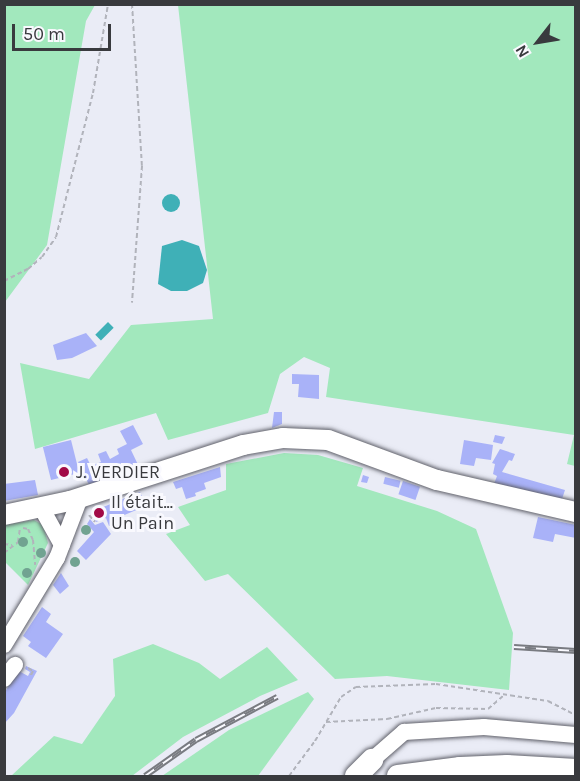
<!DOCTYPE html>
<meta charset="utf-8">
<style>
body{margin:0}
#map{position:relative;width:580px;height:781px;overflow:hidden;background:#eaecf6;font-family:Karla,sans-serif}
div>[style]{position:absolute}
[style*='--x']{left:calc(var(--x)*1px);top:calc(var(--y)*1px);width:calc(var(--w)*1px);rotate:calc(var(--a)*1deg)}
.green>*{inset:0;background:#a2e8bd}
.water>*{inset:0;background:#3fb0b7;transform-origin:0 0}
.round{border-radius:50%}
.building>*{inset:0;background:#a9b2f8;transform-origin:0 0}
.path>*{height:2px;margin-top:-1px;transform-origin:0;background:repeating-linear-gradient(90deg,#b1b3bb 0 4.5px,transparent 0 7.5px)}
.roads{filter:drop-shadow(0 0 2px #60616a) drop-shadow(0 0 2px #60616a)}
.minor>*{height:16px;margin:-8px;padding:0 8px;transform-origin:8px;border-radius:8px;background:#fff}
.major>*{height:20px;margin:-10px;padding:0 10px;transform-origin:10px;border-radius:10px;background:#fff}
.highway>*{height:22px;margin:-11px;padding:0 11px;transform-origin:11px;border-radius:11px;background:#fff}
.rail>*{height:6px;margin-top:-3px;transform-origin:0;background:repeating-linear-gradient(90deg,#f9f9fe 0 11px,#797b81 0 22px);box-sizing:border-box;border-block:2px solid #797b81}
.trees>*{width:10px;height:10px;margin:-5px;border-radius:50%;background:#71a391}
.dots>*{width:16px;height:16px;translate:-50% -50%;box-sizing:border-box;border:3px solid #f9f9fe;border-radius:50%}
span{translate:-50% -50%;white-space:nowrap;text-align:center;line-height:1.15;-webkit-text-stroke:6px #f9f9fe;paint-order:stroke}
.poi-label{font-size:18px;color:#393a3e}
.left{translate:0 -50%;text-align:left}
.frame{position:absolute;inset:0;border:6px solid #393a3e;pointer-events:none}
.north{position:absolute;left:508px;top:12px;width:60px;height:60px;-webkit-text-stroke:4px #f9f9fe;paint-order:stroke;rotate:239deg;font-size:16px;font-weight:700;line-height:24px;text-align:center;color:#393a3e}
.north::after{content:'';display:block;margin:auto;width:21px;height:27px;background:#393a3e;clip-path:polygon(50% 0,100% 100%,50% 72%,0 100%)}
.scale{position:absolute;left:12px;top:24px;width:99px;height:27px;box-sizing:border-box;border:3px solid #393a3e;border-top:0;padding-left:8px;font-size:18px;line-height:21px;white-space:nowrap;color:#393a3e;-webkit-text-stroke:4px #f9f9fe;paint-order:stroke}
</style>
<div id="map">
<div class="green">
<div style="clip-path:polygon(5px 4px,95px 5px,86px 21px,47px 245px,5px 302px)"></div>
<div style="clip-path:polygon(178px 5px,575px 5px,575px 466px,567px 464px,574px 435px,326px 397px,330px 368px,304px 357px,280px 374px,268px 413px,168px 440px,156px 413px,35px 449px,20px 363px,89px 379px,131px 325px,213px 319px)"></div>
<div style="clip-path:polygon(284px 453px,318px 455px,363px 468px,357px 486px,437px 511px,476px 529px,513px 633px,509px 690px,387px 676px,335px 679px,228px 574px,205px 581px,166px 534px,190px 525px,178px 507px,226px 490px,226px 464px)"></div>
<div style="clip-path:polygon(34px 520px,43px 525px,48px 543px,28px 585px,5px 562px,4px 525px)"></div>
<div style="clip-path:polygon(153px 644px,199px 663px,220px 679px,267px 647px,298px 680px,260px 696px,183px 737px,132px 776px,11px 776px,54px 736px,82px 744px,115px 696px,113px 659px)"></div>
<div style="clip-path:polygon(308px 692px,314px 699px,258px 776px,162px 776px,229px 730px)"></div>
</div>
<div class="water">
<div class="round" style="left:162px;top:194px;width:18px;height:18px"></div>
<div style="clip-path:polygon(182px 240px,199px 246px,207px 270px,203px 283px,187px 291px,171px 291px,158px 284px,162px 246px)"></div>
<div style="left:108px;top:322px;width:8px;height:18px;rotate:45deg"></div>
</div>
<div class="building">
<div style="clip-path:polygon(86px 333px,97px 346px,72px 358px,57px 360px,53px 345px)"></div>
<div style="clip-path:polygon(292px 374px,319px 375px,319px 399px,298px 397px,299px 384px,292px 384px)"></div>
<div style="clip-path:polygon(274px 412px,282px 412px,282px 424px,272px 428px)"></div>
<div style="clip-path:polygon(133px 425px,143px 444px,131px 450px,141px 471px,115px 480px,112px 475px,89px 485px,78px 462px,87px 458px,91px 466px,101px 462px,98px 454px,106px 451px,110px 459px,119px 454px,117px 449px,127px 444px,120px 431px)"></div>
<div style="clip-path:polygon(495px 435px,505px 437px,502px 444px,493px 442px)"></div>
<div style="left:71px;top:440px;width:34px;height:29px;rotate:76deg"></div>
<div style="clip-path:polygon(464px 440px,493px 445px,491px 460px,476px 458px,474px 466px,460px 464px)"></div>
<div style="clip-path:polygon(500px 449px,515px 454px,512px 461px,509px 460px,502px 472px,565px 490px,562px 499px,494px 484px,497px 476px,493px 474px,495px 464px,492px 463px)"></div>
<div style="clip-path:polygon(220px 467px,221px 477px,204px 483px,206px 489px,195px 493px,196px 496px,186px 499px,182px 487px,176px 489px,173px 482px)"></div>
<div style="clip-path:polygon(363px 475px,369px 477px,367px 483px,361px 482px)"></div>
<div style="left:385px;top:477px;width:16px;height:7px;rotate:14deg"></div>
<div style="clip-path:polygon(35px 480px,38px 495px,4px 501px,4px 484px)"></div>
<div style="left:403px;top:481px;width:18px;height:14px;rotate:19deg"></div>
<div style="clip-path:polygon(140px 492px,146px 506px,122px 516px,125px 520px,109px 526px,106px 518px,96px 522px,91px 512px)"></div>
<div style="clip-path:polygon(538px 517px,576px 525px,576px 538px,555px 534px,553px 542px,533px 538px)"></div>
<div style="clip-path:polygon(90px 519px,95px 525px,103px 522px,111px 534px,86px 560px,77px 551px,94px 532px,87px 524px)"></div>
<div style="clip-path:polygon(61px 573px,69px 586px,60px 594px,53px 585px)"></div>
<div style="clip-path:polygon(42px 607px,51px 614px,46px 622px,63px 634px,46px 658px,28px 646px,31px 642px,23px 636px)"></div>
<div style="clip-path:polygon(26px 666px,37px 671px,14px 713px,4px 724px,4px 694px,17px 670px,28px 676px,30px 672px,25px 669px)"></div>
</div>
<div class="path">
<div style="--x:132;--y:4;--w:162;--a:86.5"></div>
<div style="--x:142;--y:166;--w:137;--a:94.2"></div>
<div style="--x:4;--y:281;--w:27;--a:-27"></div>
<div style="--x:28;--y:269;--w:18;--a:-41"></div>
<div style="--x:42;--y:257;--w:24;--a:-55"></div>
<div style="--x:56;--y:237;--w:149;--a:-75.6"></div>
<div style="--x:93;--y:93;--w:90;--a:-80.4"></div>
<div style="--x:144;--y:498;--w:7;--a:74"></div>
<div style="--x:89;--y:515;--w:9;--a:49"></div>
<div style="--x:23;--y:528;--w:5;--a:11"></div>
<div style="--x:28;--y:529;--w:12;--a:66"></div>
<div style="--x:33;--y:540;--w:25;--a:85"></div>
<div style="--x:4;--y:544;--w:8;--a:7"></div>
<div style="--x:4;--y:553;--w:18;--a:-38"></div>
<div style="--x:18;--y:542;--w:15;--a:-82"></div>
<div style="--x:28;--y:668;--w:6;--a:31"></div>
<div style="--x:33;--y:671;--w:7;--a:117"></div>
<div style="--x:326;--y:722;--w:61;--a:-2.8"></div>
<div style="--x:387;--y:719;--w:50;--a:-12.7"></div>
<div style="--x:436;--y:708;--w:52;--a:1.1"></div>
<div style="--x:488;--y:709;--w:21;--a:-41"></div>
<div style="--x:289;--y:776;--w:44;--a:-53.4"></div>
<div style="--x:315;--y:741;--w:51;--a:-59.4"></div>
<div style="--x:341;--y:697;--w:18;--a:-34"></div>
<div style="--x:356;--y:687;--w:80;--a:-2.1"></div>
<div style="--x:436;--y:684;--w:113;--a:8.6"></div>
<div style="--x:548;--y:701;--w:31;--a:27"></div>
</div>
<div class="roads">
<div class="minor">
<div style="--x:42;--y:509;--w:41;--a:60.9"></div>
<div style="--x:4;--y:645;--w:102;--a:-58.7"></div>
<div style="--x:57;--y:558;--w:64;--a:-69"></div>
<div style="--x:4;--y:679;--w:18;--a:-52"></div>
<div style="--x:372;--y:760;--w:43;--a:-41.2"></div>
<div style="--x:404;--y:732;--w:80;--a:-3.6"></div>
<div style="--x:484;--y:727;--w:92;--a:5"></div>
</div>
<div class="major">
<div style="--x:4;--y:515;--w:67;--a:-12"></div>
<div style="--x:70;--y:501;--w:182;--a:-17.9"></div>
<div style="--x:243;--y:445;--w:41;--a:-9.9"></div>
<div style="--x:283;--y:438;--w:45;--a:2.5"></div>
<div style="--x:328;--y:440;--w:116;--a:20.2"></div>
<div style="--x:437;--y:480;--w:143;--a:13"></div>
</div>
<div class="highway">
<div style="--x:356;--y:776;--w:23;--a:-45"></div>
<div style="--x:398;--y:776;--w:63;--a:-7.4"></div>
<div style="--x:460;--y:768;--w:47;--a:-2.4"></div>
<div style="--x:507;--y:766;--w:69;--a:3.3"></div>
</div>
</div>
<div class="rail">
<div style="--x:514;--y:647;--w:62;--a:3.7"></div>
<div style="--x:145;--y:776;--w:62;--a:-35.2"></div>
<div style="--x:196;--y:740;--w:92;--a:-28"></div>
</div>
<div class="trees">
<div style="left:86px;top:530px"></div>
<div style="left:23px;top:542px"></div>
<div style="left:41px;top:553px"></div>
<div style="left:75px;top:562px"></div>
<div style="left:27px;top:573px"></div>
</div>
<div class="dots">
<div style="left:64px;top:472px;background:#a20a47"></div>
<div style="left:99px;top:513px;background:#a20a47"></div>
</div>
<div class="poi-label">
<span class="left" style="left:76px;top:472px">J. VERDIER</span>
<span class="left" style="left:111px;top:513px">Il était...<br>Un Pain</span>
</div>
<div class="frame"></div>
<div class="north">N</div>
<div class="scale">50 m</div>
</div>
